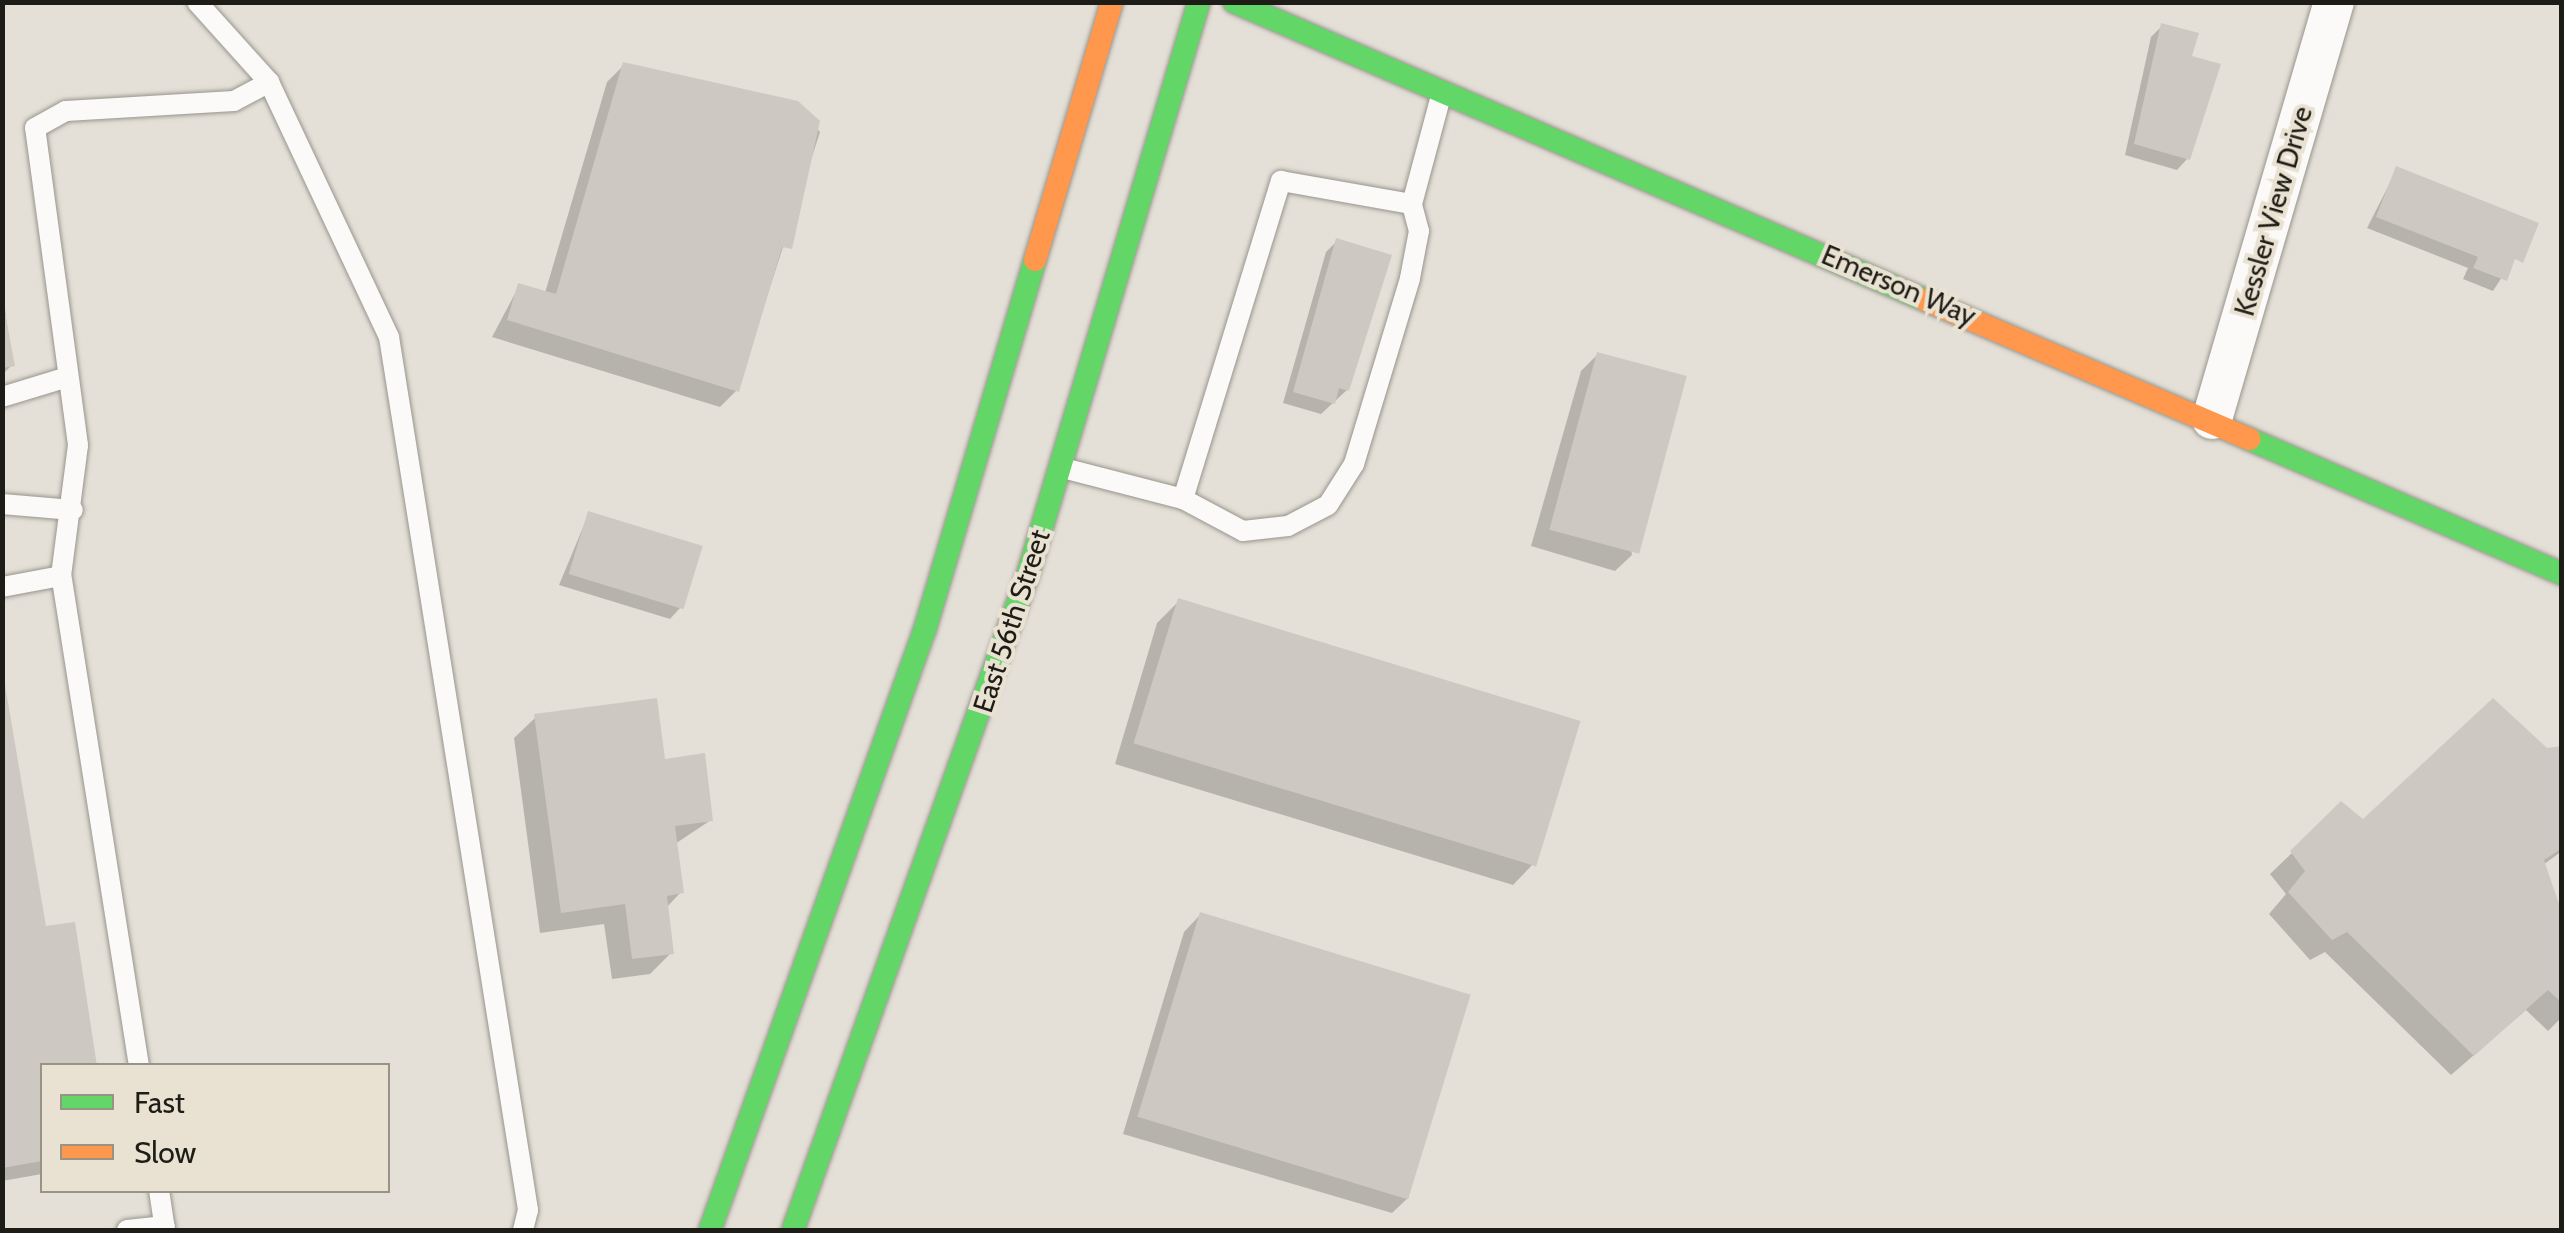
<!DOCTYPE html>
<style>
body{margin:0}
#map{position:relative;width:2564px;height:1233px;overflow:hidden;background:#e4e0d7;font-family:Cabin,sans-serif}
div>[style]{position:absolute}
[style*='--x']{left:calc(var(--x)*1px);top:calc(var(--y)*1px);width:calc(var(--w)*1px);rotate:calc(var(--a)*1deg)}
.shadow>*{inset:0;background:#0003}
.building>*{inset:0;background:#cdc9c2;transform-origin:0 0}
.roads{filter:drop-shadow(0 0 2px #98958e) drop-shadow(0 0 2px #98958e)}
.lane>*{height:20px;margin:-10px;padding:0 10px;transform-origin:10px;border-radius:10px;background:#fbfaf9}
.street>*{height:40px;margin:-20px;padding:0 20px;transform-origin:20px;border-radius:20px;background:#fbfaf9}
.fast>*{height:22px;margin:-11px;padding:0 11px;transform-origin:11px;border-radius:11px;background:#63d668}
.slow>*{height:22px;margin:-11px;padding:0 11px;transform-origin:11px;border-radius:11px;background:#ff974d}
span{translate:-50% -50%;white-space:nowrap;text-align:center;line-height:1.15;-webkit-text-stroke:8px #e9e2d2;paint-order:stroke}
.street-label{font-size:28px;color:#1e1c16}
.frame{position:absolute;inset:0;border:5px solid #1e1c16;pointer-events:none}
.legend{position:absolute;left:40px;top:1063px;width:350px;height:130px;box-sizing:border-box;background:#e9e2d2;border:2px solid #989387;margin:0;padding:12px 18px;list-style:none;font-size:30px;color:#1e1c16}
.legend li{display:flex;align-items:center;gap:20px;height:50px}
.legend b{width:50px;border:2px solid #989387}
</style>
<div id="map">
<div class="shadow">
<div style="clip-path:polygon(2162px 26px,2189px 58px,2188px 158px,2177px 170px,2125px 155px,2151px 37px)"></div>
<div style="clip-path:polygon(624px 65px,797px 104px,820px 132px,737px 390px,720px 407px,492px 337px,519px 286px,545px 293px,607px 82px)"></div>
<div style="clip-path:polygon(2397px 169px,2536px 224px,2493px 291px,2463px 279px,2468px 268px,2367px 228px)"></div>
<div style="clip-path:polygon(1337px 241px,1347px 390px,1321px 414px,1283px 403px,1326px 252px)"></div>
<div style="clip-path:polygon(2px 285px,12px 365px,2px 375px)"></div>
<div style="clip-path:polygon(1598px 354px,1632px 555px,1615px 571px,1531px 546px,1581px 371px)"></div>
<div style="clip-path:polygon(589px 513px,681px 607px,670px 619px,559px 585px)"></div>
<div style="clip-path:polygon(1179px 601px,1534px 863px,1513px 885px,1115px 764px,1157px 623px)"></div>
<div style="clip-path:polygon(2px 670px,44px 929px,42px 1174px,2px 1181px)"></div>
<div style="clip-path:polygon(536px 717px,663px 761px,711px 820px,675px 844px,681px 892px,666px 908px,671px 953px,650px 974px,612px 979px,604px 924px,540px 933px,514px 738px)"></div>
<div style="clip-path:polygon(2562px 748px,2562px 851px,2543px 865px,2562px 916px,2562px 1017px,2548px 1031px,2526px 1010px,2451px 1075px,2325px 952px,2310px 960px,2269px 914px,2286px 894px,2270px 874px,2342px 805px,2363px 823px)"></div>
<div style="clip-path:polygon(1200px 915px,1409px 1197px,1392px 1213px,1123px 1134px,1184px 932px)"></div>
</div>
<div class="building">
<div style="clip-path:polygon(2161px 23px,2199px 33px,2192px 56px,2221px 64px,2190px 160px,2134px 144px)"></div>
<div style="clip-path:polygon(623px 62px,798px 101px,820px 121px,792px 249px,782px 247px,739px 392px,507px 320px,518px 283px,556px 294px)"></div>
<div style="clip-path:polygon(2396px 166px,2539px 223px,2523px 263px,2515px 259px,2507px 281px,2473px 268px,2478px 257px,2376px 217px)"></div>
<div style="clip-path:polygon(1336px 238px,1392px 255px,1349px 391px,1339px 388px,1335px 404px,1293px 392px)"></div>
<div style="clip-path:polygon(2px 296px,15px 366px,2px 368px)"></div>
<div style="left:1597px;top:352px;width:93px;height:184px;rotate:15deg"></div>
<div style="left:588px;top:511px;width:120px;height:66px;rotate:17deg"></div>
<div style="left:1178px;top:598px;width:421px;height:152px;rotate:17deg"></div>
<div style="clip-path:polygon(2px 667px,46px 926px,75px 922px,97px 1066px,42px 1066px,42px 1161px,2px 1168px)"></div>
<div style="clip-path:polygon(657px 698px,665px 759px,705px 753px,713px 821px,675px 826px,684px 893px,667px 896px,674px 954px,632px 959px,625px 904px,561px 913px,534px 714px)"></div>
<div style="clip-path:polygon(2493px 698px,2547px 748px,2562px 746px,2562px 848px,2544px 860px,2562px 913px,2562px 1003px,2548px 990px,2474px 1056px,2347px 932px,2332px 940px,2288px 892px,2305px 871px,2290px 851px,2341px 801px,2363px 819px)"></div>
<div style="left:1200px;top:912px;width:283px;height:214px;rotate:17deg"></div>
</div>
<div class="roads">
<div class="lane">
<div style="--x:197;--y:2;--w:108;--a:48"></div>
<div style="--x:269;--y:82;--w:282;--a:64.8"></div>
<div style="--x:389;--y:337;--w:884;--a:80.95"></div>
<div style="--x:528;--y:1210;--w:21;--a:104"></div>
<div style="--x:2;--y:397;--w:69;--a:-16.9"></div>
<div style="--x:1063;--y:468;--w:124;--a:14.5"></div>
<div style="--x:1183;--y:499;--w:68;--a:28.1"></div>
<div style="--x:1243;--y:531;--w:45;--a:-6.3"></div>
<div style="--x:1288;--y:526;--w:45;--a:-27.7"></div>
<div style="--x:1328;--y:505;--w:49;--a:-57.6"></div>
<div style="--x:1354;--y:464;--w:194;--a:-73.2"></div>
<div style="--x:1410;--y:278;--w:48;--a:-79.2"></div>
<div style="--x:1419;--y:231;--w:28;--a:-105"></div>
<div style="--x:1412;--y:204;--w:112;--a:-75"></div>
<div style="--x:1183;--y:499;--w:333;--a:-72.9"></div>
<div style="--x:1281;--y:181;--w:133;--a:10"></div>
<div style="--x:2;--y:504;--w:71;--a:4.8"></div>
<div style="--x:2;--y:587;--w:60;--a:-10.6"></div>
<div style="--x:139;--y:1066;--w:496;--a:-99"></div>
<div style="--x:61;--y:576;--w:132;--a:-82.6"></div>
<div style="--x:78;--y:445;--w:320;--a:-97.7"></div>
<div style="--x:35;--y:128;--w:35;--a:-29"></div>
<div style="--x:66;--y:111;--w:168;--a:-3.4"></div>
<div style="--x:234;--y:101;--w:40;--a:-28"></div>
<div style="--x:159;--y:1190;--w:40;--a:81.5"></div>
<div style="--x:127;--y:1230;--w:38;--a:-6"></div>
</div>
<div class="street">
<div style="--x:2212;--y:419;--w:434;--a:-73.7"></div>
</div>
<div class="fast">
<div style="--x:1234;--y:2;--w:753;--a:23.33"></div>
<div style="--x:2249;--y:439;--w:341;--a:23.3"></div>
<div style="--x:710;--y:1230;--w:638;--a:-70.32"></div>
<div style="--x:925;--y:629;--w:385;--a:-73.4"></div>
<div style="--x:793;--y:1230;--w:694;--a:-70.29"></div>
<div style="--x:1027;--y:577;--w:600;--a:-73.35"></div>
</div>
<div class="slow">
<div style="--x:1035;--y:260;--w:269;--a:-73.4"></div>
<div style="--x:1925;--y:300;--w:353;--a:23.2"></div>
</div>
</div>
<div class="street-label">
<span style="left:2273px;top:211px;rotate:-74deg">Kessler View Drive</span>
<span style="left:1899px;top:285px;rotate:23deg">Emerson Way</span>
<span style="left:1011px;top:621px;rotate:-72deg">East 56th Street</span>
</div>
<div class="frame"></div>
<ul class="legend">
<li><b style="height:12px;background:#63d668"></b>Fast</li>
<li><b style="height:12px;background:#ff974d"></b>Slow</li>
</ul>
</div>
